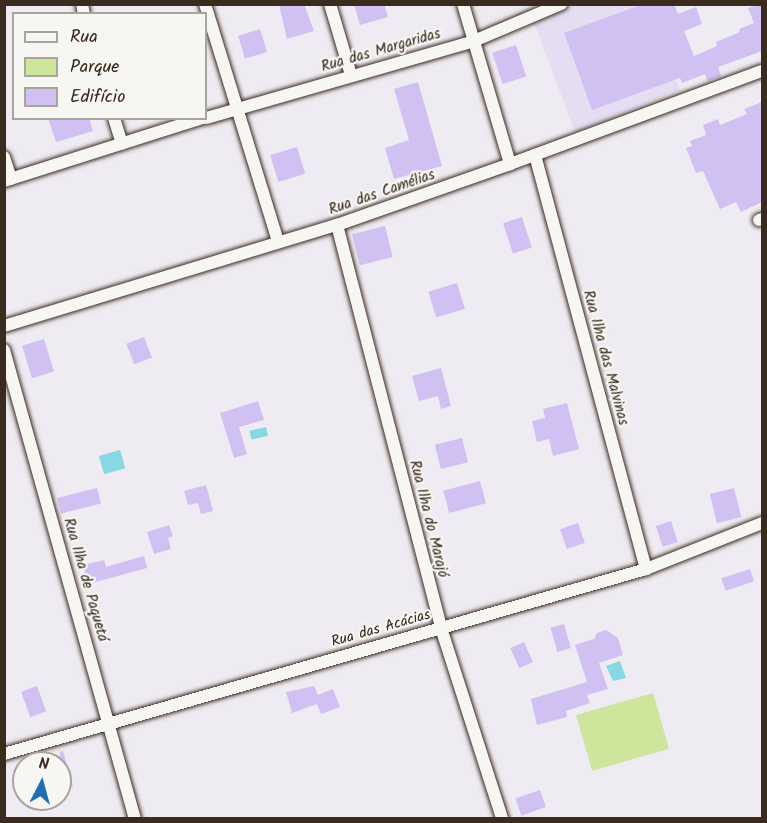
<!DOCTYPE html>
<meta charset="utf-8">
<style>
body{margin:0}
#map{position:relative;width:767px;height:823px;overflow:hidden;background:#eeebf2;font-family:Kalam,sans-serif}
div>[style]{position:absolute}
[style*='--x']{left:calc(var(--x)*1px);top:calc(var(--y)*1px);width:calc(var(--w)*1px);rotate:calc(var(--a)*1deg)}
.built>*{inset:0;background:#e5def2}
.green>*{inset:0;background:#cde69c;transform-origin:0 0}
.water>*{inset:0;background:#88d8e4;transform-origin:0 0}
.building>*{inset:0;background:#d0c1f2;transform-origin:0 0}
.roads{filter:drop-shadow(0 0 2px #3b2a1e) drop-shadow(0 0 2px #3b2a1e)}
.street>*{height:12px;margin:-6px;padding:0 6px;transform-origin:6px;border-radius:6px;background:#f6f6f2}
span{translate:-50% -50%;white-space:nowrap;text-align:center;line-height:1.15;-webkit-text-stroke:4.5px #f6f6f2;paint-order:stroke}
.street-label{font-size:15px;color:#3b2a1e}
.frame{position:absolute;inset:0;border:6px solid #3b2a1e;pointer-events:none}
.legend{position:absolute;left:12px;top:12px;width:195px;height:108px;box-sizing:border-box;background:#f6f6f2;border:2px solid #aba49d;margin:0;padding:8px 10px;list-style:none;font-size:18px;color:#3b2a1e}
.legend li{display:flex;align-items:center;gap:12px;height:30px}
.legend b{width:30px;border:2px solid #aba49d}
.north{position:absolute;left:12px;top:751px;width:60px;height:60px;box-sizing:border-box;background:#f6f6f2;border:2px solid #aba49d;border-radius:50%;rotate:6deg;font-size:16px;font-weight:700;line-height:24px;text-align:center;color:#3b2a1e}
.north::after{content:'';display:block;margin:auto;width:21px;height:27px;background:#1f6fb2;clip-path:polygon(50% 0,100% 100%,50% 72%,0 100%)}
</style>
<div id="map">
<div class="built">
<div style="clip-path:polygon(576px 5px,645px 5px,680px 90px,575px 132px,533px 20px)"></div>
</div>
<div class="green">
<div style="left:653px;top:693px;width:58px;height:80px;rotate:74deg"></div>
</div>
<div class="water">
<div style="left:266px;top:427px;width:9px;height:17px;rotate:77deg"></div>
<div style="left:120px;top:450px;width:19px;height:22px;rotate:74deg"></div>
<div style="clip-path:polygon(620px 661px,626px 678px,613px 681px,606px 666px)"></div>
</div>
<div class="building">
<div style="clip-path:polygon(279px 4px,304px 4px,314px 31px,287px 39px)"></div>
<div style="clip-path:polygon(354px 4px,384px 4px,388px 17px,360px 25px)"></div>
<div style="clip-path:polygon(643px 4px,674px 4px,678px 14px,696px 7px,702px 24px,684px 31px,694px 56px,717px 46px,716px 42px,740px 32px,739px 29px,754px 23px,748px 8px,762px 4px,762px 51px,718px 67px,721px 76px,708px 81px,705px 74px,682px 83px,680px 78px,592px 110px,564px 33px)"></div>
<div style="left:260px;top:29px;width:24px;height:23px;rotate:73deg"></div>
<div style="left:516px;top:45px;width:33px;height:25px;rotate:72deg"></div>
<div style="clip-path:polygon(418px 82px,442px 166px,394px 179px,385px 148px,409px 140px,394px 89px)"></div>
<div style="clip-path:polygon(762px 102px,762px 202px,741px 212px,736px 202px,720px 209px,703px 171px,696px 173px,686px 148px,692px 146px,690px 141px,706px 135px,703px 125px,718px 119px,720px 125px,747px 114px,744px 109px)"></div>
<div style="clip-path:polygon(48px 118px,89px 118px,93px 131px,56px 142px)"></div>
<div style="left:297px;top:147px;width:28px;height:28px;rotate:73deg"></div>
<div style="left:522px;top:217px;width:32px;height:20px;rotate:72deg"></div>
<div style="left:385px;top:226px;width:32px;height:34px;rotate:76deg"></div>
<div style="left:457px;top:283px;width:27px;height:30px;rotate:73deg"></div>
<div style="left:144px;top:337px;width:22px;height:19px;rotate:69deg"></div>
<div style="left:44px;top:339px;width:34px;height:23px;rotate:73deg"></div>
<div style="clip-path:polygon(441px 368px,451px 406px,441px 409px,438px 396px,419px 401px,412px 376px)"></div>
<div style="clip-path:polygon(258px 401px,264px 420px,239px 427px,247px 454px,234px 458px,220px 413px)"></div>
<div style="clip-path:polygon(567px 403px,579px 449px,553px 456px,549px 439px,537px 442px,532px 421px,545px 418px,543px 409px)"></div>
<div style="left:462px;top:438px;width:25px;height:28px;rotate:76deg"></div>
<div style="left:480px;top:481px;width:23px;height:38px;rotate:75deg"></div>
<div style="clip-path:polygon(206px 485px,213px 511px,201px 514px,198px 503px,188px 505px,184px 491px)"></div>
<div style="left:97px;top:488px;width:16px;height:41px;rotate:76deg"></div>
<div style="left:734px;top:488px;width:30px;height:25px;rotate:76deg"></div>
<div style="left:671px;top:521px;width:22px;height:16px;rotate:72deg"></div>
<div style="left:578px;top:523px;width:21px;height:19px;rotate:71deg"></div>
<div style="clip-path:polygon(169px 525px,173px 536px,168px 538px,171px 549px,154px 554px,147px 532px)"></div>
<div style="clip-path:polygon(144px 556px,147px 568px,88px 584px,83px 565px,104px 560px,106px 567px)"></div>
<div style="left:750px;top:569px;width:13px;height:30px;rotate:72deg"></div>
<div style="left:564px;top:624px;width:25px;height:14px;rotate:74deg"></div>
<div style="clip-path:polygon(606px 630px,618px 638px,623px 655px,599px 663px,608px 689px,587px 695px,590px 703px,566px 711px,567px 717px,537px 725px,531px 699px,587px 682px,575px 645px,594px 639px,597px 633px)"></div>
<div style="left:524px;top:642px;width:22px;height:15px;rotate:66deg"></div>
<div style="left:37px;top:686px;width:27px;height:17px;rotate:70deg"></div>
<div style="clip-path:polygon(314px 686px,318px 695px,333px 689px,340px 707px,321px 714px,317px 704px,292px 713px,286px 692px)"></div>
<div style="clip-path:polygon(63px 751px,73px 787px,60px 790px,60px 752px)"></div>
<div style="left:540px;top:790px;width:18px;height:26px;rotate:71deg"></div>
</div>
<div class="roads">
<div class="street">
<div style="--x:82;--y:4;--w:10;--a:79"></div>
<div style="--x:205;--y:4;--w:249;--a:72.9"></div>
<div style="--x:330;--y:4;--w:74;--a:73.5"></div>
<div style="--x:463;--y:4;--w:167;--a:73.6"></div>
<div style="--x:114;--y:118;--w:27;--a:73"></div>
<div style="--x:206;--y:118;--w:279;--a:-16"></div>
<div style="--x:474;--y:41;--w:95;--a:-23"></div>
<div style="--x:535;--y:155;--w:429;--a:75"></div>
<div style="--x:4;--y:157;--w:23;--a:72"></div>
<div style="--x:4;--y:181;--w:209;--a:-17.6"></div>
<div style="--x:759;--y:220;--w:3;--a:-18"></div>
<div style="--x:337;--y:225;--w:416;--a:75.5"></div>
<div style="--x:441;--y:628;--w:200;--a:72.2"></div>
<div style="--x:4;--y:326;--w:348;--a:-16.9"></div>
<div style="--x:337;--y:225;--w:183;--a:-19.4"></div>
<div style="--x:510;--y:164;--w:269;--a:-20.3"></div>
<div style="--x:4;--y:350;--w:486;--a:74.4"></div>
<div style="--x:4;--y:754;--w:668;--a:-16.07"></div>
<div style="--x:646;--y:569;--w:125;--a:-21.6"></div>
</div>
</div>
<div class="street-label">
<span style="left:381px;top:51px;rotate:-16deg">Rua das Margaridas</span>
<span style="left:382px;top:193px;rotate:-19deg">Rua das Camélias</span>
<span style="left:605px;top:358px;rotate:75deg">Rua Ilha das Malvinas</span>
<span style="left:428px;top:519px;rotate:76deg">Rua Ilha do Marajó</span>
<span style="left:85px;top:580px;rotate:74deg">Rua Ilha de Paquetá</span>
<span style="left:381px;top:629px;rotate:-16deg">Rua das Acácias</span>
</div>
<div class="frame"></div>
<ul class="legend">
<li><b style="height:8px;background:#f6f6f2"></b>Rua</li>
<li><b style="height:16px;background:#cde69c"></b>Parque</li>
<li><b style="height:16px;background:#d0c1f2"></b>Edifício</li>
</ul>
<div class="north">N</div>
</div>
